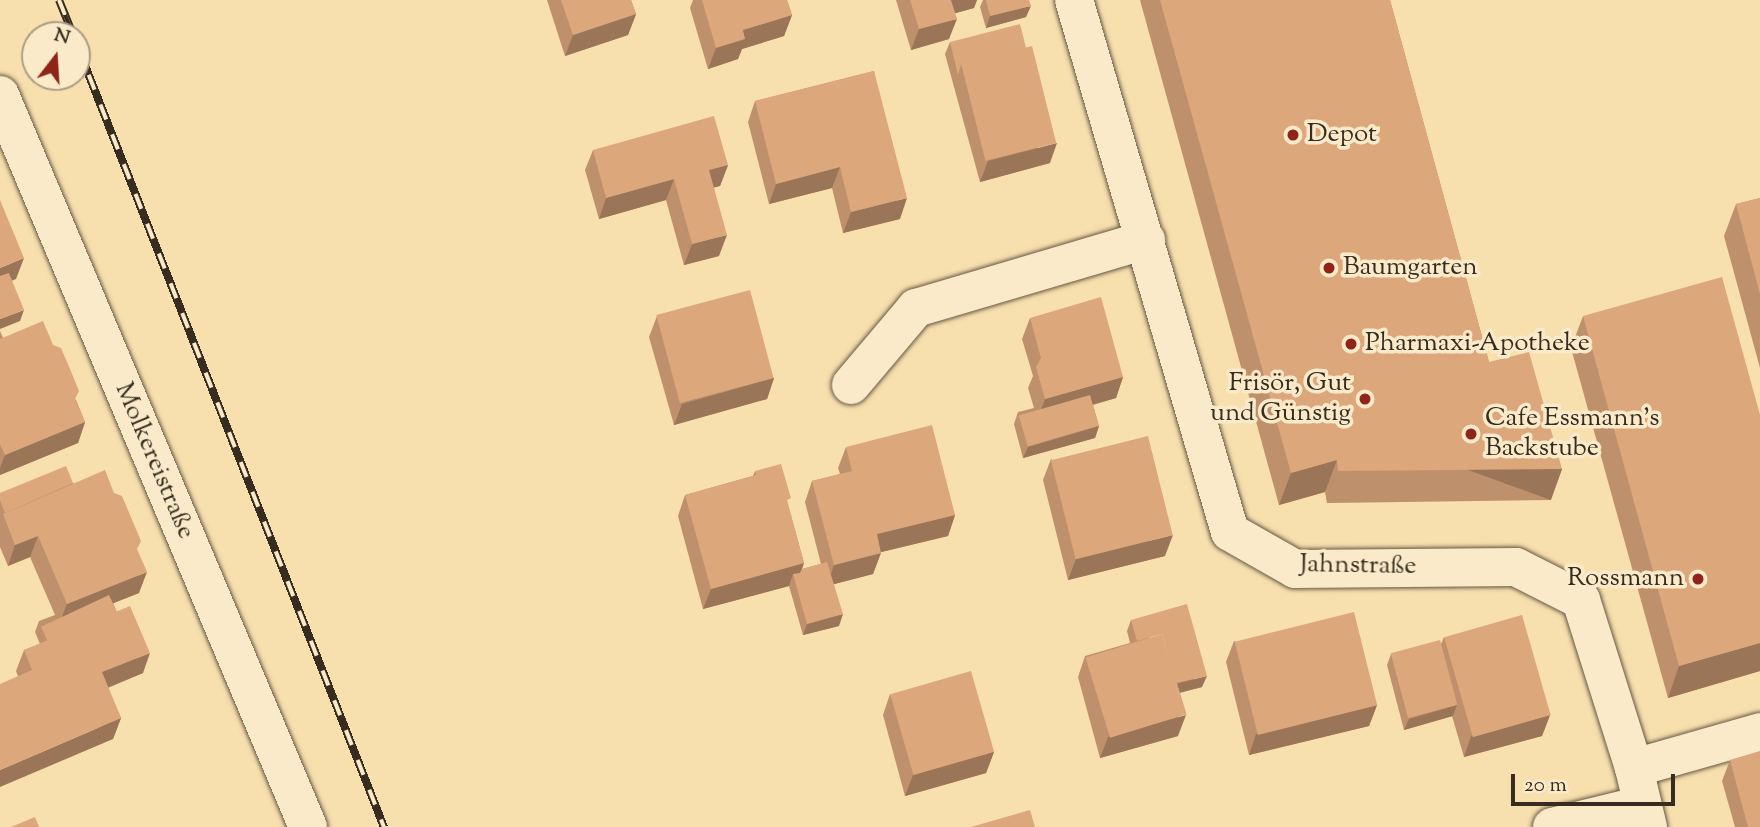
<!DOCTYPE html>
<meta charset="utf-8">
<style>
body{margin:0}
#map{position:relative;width:1760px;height:827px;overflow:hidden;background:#f8dfae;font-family:"Sorts Mill Goudy",serif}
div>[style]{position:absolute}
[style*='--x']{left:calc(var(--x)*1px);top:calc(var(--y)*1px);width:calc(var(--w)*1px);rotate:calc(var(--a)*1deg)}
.roads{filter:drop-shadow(0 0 2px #665943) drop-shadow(0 0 2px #665943)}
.minor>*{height:38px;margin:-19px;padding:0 19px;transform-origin:19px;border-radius:19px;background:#faeaca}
.rail>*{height:8px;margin-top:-4px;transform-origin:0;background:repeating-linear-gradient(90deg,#faeaca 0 16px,#362c1f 0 32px);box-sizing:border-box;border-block:2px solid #362c1f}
.wall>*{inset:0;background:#be906b}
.shaded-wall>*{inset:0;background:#9b7557;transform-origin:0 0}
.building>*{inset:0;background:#dda77c;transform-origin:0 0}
.dots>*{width:19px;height:19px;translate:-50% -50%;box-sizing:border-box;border:4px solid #faeaca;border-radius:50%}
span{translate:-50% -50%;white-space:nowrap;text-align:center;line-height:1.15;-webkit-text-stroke:7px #faeaca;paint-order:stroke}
.poi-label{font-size:26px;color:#362c1f}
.left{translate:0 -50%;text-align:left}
.right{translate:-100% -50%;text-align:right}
.street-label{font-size:26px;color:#362c1f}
.north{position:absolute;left:21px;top:21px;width:70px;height:70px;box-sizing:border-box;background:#faeaca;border:2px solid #ac9e86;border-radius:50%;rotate:17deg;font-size:19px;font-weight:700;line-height:28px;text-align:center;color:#362c1f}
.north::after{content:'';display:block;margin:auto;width:24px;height:32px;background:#8f2418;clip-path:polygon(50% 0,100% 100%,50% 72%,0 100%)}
.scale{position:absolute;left:1511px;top:774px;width:164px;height:32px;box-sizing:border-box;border:4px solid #362c1f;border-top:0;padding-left:9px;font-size:21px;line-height:24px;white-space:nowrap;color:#362c1f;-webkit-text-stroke:5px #faeaca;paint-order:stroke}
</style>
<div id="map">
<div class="roads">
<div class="minor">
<div style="--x:1074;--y:0;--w:554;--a:73.66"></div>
<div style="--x:1230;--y:532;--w:75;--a:29.6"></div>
<div style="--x:1295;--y:569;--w:221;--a:-0.5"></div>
<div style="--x:1516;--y:567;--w:73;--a:26.9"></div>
<div style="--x:1581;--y:600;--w:176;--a:72.5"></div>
<div style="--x:1634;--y:768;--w:61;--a:76.7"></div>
<div style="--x:0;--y:95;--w:794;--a:67.18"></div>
<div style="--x:851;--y:385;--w:101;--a:-49.8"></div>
<div style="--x:916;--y:308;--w:240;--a:-16.5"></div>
<div style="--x:1634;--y:768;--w:131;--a:-15.9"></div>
<div style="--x:1552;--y:827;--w:93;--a:-13.7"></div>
</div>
</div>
<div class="rail">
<div style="--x:59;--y:0;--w:38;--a:68"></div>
<div style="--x:77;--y:45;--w:840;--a:68.57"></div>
</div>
<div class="wall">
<div style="clip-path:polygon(547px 0,631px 0,636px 14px,628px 35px,565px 56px)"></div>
<div style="clip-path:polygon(693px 0,787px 0,792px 15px,784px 36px,742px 49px,738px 59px,708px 69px,690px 8px)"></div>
<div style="clip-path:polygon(896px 0,977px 0,974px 8px,955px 13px,949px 39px,911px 50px)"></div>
<div style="clip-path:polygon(983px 0,1029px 0,1026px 17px,986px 28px,980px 7px)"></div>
<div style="clip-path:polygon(1140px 0,1390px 0,1489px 362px,1562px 469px,1551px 500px,1327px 503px,1325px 492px,1279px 505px)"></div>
<div style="clip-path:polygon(950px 42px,1050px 163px,980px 182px,945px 54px)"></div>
<div style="clip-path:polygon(874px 71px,900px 219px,843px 233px,832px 188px,769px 204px,748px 122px,755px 101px)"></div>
<div style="clip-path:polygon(593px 150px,728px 165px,720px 186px,714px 187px,719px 256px,684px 265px,666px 200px,599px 219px,585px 170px)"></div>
<div style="clip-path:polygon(1760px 198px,1760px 368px,1724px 236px,1736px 204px)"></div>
<div style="clip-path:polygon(657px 316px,774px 378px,767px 399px,674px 425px,649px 337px)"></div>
<div style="clip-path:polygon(1583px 316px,1760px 415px,1760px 671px,1668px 698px,1571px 348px)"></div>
<div style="clip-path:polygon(1030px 318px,1123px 377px,1116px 398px,1093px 405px,1099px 426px,1095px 438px,1023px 458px,1014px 424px,1018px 412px,1034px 408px,1028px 388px,1033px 376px,1022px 339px)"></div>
<div style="clip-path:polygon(0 331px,3px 338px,76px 400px,85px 422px,78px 443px,0 475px)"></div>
<div style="clip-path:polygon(846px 447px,955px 515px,948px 536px,881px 552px,873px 574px,834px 584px,839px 626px,803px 635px,789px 586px,703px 609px,678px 516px,685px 495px,753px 476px,755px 471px,788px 505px,804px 563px,802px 569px,821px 564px,805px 502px,812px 481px,840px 474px,838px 468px)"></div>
<div style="clip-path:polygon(1051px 459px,1165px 556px,1068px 580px,1043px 480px)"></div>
<div style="clip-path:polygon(73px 483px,137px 550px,139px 593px,113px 603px,143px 673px,108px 688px,121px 718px,113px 739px,18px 676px,16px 671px,24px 650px,40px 644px,35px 632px,39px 621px,55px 615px,30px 557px,8px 566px,0 547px,0 493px)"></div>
<div style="clip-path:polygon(1131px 620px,1202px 687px,1179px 693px,1178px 736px,1100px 758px,1078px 677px,1085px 656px,1130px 643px,1127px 631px)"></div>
<div style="clip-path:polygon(1444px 637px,1550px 715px,1542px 736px,1464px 757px,1452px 716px,1404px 730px,1387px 665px,1391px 654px,1441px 644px)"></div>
<div style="clip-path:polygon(1234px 641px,1377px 705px,1369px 726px,1249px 755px,1226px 662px)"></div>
<div style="clip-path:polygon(890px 694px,994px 752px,986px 773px,905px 796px,883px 715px)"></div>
<div style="clip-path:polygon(1730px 760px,1760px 827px,1735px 827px,1722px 781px)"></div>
</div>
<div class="shaded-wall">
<div style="clip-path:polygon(949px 0,977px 0,974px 8px,942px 17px)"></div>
<div style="clip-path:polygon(1031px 6px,1026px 17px,986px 28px,990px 16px)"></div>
<div style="clip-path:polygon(636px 14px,628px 35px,565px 56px,573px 35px)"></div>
<div style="clip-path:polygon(792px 15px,784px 36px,742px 49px,738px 59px,708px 69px,716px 48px,743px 30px)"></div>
<div style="clip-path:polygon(957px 19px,949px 39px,911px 50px,919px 29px)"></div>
<div style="clip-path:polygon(1057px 143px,1050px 163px,980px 182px,988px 161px)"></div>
<div style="clip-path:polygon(728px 165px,720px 186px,701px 191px,709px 170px)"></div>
<div style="clip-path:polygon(840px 167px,832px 188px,769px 204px,776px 184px)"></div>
<div style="clip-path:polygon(674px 179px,666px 200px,599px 219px,606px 198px)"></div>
<div style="clip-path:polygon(907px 198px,900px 219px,843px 233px,851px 212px)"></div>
<div style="clip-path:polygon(727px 235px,719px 256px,684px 265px,692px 244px)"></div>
<div style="clip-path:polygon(24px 258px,16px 279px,0 286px,0 268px)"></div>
<div style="clip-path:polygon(24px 310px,20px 321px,0 329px,0 319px)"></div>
<div style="clip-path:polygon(1123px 377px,1116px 398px,1037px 420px,1045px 399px)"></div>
<div style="clip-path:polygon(774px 378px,767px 399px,674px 425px,682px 404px)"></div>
<div style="clip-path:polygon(85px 422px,78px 443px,0 475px,0 468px,5px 455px)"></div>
<div style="clip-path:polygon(1099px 426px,1095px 438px,1023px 458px,1028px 447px)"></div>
<div style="clip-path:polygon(1337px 460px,1325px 492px,1279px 505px,1291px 473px)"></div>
<div style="left:1562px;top:469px;width:33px;height:224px;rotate:110deg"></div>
<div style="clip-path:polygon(955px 515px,948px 536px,869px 555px,877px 534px)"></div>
<div style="clip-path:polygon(1173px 535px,1165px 556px,1068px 580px,1076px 559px)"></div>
<div style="clip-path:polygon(38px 536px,30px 557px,8px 566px,15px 545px)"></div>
<div style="clip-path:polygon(881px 553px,873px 574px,827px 586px,834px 565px)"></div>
<div style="clip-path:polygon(804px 563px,796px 584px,793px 574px,789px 586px,703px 609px,711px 589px)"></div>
<div style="clip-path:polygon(147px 572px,139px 593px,59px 625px,67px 604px)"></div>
<div style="clip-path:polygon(843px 614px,839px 626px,803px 635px,807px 624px)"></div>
<div style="clip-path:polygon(1760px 643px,1760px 671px,1668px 698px,1679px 666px)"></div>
<div style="clip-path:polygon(150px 653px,143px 673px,94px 693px,102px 672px)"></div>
<div style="clip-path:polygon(1207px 676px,1202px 687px,1167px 696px,1171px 685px)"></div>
<div style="clip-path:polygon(1377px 705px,1369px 726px,1249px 755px,1256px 734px)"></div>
<div style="clip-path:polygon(1457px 705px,1453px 716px,1404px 730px,1409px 719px)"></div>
<div style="clip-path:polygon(1186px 715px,1178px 736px,1100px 758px,1108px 737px)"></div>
<div style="clip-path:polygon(1550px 715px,1542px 736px,1464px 757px,1471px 736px)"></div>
<div style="clip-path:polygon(121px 718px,113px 739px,0 787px,0 770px)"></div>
<div style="clip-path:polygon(994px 752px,986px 773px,905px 796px,913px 775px)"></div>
</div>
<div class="building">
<div style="clip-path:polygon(561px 0,631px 0,636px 14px,573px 35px)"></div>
<div style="clip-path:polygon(702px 0,787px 0,792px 15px,743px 30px,745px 39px,716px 48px)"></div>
<div style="clip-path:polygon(910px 0,951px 0,957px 19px,919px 29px)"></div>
<div style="clip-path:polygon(986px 0,1029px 0,1031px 6px,990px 16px)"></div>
<div style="clip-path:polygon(1160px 0,1390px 0,1489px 362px,1529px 352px,1562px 469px,1338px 471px,1337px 460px,1291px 473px)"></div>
<div style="clip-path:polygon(1020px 24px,1026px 48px,961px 65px,958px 75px,950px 42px)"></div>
<div style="left:1032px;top:46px;width:100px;height:73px;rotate:76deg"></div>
<div style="clip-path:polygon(874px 71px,907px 198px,851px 212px,840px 167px,776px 184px,755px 101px)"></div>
<div style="clip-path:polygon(714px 116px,728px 165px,709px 170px,727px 235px,692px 244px,674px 179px,606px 198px,593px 150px)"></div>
<div style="clip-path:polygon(1760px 198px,1760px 294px,1736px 204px)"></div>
<div style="clip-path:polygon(0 200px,24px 258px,0 268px)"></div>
<div style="clip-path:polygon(9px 273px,24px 310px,0 319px,0 276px)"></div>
<div style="clip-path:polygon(1722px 277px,1760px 415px,1760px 643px,1679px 666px,1583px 316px)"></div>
<div style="left:750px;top:290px;width:91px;height:97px;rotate:75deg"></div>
<div style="clip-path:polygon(1101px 297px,1123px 377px,1045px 399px,1036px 367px,1041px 358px,1030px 318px)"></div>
<div style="clip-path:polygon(43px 321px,53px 345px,61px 348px,70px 369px,79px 391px,75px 399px,85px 422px,5px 455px,0 444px,0 339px)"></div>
<div style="left:1090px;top:395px;width:32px;height:74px;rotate:74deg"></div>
<div style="clip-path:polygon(932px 425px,955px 515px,877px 534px,881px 553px,834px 565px,812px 481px,852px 471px,846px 447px)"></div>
<div style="left:1148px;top:436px;width:102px;height:100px;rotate:76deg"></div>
<div style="clip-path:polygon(781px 464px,791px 498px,787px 500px,804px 563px,711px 589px,685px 495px,756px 475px,755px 471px)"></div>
<div style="clip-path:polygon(66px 466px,73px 483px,5px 513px,0 500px,0 493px)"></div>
<div style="clip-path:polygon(105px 470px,114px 493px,122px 496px,141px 541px,137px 549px,147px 572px,67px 604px,38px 536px,15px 545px,3px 514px)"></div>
<div style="clip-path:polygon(827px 562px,843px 614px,807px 624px,793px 574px,800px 573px,802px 569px)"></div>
<div style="left:109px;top:595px;width:19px;height:75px;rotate:65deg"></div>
<div style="clip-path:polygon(1187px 604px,1207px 676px,1176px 683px,1162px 634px,1137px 641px,1131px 620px)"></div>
<div style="clip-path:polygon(130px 606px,150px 653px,102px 672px,121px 718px,0 770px,0 684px,32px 670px,24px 650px)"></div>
<div style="left:1354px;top:612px;width:96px;height:123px;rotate:76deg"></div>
<div style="left:1522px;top:615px;width:104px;height:81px;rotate:74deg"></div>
<div style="left:1162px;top:634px;width:84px;height:80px;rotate:73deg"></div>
<div style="left:1440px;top:640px;width:67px;height:51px;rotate:75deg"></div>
<div style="left:971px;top:671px;width:84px;height:84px;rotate:74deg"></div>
<div style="clip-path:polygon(1760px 751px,1760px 827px,1748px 827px,1730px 760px)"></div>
<div style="clip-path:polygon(1030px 810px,1035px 827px,971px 827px)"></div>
<div style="clip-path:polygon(35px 817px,39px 827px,11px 827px)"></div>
</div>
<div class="dots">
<div style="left:1293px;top:135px;background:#8f2418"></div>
<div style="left:1329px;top:268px;background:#8f2418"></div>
<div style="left:1351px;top:344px;background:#8f2418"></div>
<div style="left:1365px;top:399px;background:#8f2418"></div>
<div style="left:1471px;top:434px;background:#8f2418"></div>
<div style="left:1698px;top:579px;background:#8f2418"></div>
</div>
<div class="poi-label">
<span class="left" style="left:1307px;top:135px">Depot</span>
<span class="left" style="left:1343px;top:268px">Baumgarten</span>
<span class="left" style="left:1365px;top:344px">Pharmaxi-Apotheke</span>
<span class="right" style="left:1351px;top:399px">Frisör, Gut<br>und Günstig</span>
<span class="left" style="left:1485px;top:434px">Cafe Essmann's<br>Backstube</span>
<span class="right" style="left:1684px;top:579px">Rossmann</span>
</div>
<div class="street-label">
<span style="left:154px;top:461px;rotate:67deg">Molkereistraße</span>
<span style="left:1358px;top:566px;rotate:1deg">Jahnstraße</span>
</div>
<div class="north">N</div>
<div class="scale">20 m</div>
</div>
